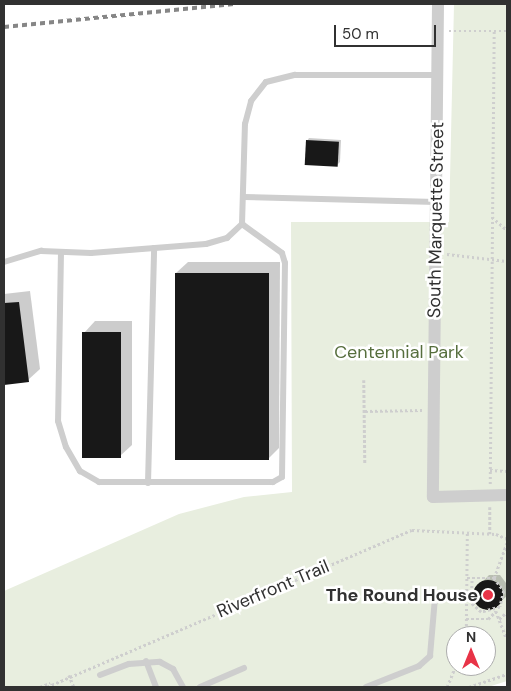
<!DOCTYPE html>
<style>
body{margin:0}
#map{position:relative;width:511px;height:691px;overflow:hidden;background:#fff;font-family:"DM Sans",sans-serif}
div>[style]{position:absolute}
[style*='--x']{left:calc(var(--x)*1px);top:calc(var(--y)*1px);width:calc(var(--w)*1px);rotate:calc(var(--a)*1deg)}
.green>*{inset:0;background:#e8eedf}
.shadow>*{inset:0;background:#0003}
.building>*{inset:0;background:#181818;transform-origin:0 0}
.round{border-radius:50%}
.path>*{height:2.5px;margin-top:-1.25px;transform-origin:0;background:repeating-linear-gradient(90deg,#cecece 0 2.5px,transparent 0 5px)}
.service>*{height:6px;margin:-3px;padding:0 3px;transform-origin:3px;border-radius:3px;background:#cecece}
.minor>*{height:12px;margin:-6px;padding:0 6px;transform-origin:6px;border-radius:6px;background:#cecece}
.rail>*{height:4px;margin-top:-2px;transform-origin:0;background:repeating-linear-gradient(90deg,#868686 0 5px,transparent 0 9px)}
.dots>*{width:14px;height:14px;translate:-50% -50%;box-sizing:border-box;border:2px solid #fff;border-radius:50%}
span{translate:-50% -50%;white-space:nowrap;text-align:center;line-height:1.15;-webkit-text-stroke:5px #fff;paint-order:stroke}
.street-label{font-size:18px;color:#313131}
.park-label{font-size:18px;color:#566e3d}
.poi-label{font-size:18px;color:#313131;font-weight:700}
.right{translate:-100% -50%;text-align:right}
.frame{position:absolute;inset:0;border:5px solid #313131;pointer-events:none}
.north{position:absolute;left:446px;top:626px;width:50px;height:50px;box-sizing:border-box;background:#fff;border:1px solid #adadad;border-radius:50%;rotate:0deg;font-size:14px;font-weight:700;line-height:20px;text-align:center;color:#313131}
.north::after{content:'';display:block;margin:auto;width:18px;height:22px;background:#e83347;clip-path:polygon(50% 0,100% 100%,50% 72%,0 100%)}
.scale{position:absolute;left:334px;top:25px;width:102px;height:22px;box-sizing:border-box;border:2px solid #313131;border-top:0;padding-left:6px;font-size:15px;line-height:18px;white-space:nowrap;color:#313131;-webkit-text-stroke:4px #fff;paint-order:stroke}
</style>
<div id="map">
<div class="green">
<div style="clip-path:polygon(evenodd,454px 4px,507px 4px,507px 681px,488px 687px,4px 687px,4px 591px,179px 514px,244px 497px,292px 492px,291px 222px,449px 222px,454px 4px,456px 636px,486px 636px,486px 666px,456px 666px,456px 636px)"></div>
</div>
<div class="shadow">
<div style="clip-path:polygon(309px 138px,341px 140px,340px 162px,338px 164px,307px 141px)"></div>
<div style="clip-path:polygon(188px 262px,280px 262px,279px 448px,268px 459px,176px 273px)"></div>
<div style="clip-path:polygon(30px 291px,40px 369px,28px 380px,4px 384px,4px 294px)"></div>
<div style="clip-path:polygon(95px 321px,132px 321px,132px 445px,120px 456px,84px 333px)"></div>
<div style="clip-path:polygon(489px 575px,500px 575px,506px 583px,507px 596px,493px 608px,482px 608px,475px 601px,476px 589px)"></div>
</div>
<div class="building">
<div style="left:306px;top:140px;width:33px;height:25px;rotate:3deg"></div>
<div style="left:175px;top:273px;width:94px;height:187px"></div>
<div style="clip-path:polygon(19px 302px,29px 382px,4px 385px,4px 303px)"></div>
<div style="left:82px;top:332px;width:39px;height:126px"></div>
<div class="round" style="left:473px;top:580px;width:30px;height:30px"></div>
</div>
<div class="path">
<div style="--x:449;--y:31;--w:58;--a:0"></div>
<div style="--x:492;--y:217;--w:20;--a:41"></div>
<div style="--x:447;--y:254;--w:60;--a:6.7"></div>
<div style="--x:364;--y:380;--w:83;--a:89.3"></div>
<div style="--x:365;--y:411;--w:57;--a:-1"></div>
<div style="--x:490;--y:470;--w:17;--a:3"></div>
<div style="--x:490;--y:484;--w:453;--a:-89.5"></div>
<div style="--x:490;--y:507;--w:27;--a:90"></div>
<div style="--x:467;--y:578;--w:27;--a:0"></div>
<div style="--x:494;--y:578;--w:16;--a:52"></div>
<div style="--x:504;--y:591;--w:16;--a:104"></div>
<div style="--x:500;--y:607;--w:20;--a:165"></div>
<div style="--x:481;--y:612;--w:13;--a:-138"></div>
<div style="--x:471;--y:603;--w:25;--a:-88"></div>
<div style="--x:494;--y:578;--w:38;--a:-70"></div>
<div style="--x:444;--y:595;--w:22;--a:0"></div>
<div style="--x:466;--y:619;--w:22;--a:0"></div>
<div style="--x:488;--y:619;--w:11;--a:-45"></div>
<div style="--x:496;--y:611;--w:30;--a:69"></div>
<div style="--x:499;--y:619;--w:11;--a:-41"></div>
<div style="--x:466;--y:636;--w:104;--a:-89.4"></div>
<div style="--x:69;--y:675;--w:13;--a:67"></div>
<div style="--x:40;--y:687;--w:11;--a:-22"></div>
<div style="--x:47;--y:687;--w:397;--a:-23.3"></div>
<div style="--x:412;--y:530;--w:84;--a:2.7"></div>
<div style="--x:496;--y:534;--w:12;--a:24"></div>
<div style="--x:447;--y:687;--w:24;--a:-68"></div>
<div style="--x:469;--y:687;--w:40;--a:-18.9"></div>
</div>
<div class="service">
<div style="--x:244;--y:197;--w:192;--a:1.5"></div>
<div style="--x:61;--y:252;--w:169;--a:91"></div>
<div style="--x:58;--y:421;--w:27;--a:73"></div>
<div style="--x:66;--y:447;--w:28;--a:60"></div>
<div style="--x:80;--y:471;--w:22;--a:30"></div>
<div style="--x:99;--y:482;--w:174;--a:0"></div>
<div style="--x:273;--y:482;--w:10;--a:-29"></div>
<div style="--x:282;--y:477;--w:214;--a:-89.2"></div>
<div style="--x:285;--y:263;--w:10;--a:-107"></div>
<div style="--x:282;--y:253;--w:49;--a:-144.1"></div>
<div style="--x:4;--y:262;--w:39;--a:-17"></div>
<div style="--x:41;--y:251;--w:50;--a:2.3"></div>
<div style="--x:91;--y:253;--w:115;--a:-4.5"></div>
<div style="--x:206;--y:244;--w:22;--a:-16"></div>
<div style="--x:227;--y:238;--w:21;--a:-43"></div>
<div style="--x:242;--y:224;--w:100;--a:-88.3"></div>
<div style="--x:245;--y:124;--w:24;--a:-75"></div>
<div style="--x:251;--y:101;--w:24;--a:-52"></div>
<div style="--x:266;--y:82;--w:30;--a:-14"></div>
<div style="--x:295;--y:75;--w:142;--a:0"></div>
<div style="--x:148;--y:483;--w:235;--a:-88.5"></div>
<div style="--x:146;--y:661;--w:28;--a:69"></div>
<div style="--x:100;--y:675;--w:31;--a:-21"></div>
<div style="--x:129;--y:664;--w:31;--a:-4"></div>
<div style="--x:160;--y:662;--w:15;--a:28"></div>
<div style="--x:173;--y:669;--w:21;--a:61"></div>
<div style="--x:200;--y:687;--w:48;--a:-23.4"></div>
<div style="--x:366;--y:687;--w:57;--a:-21.6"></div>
<div style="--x:419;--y:666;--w:15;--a:-42"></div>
<div style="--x:430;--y:656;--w:58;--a:-85.1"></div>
</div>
<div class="minor">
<div style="--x:438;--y:4;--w:493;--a:90.6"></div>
<div style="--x:433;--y:497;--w:74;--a:-1.5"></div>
</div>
<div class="rail">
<div style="--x:4;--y:27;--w:231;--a:-5.7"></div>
</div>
<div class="dots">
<div style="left:488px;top:595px;background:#e83347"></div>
</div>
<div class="street-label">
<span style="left:436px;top:220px;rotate:-89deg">South Marquette Street</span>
<span style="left:273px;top:589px;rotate:-23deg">Riverfront Trail</span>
</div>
<div class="park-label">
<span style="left:399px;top:352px">Centennial Park</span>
</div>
<div class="poi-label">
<span class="right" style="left:478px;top:595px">The Round House</span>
</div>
<div class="frame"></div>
<div class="north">N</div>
<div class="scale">50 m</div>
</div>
